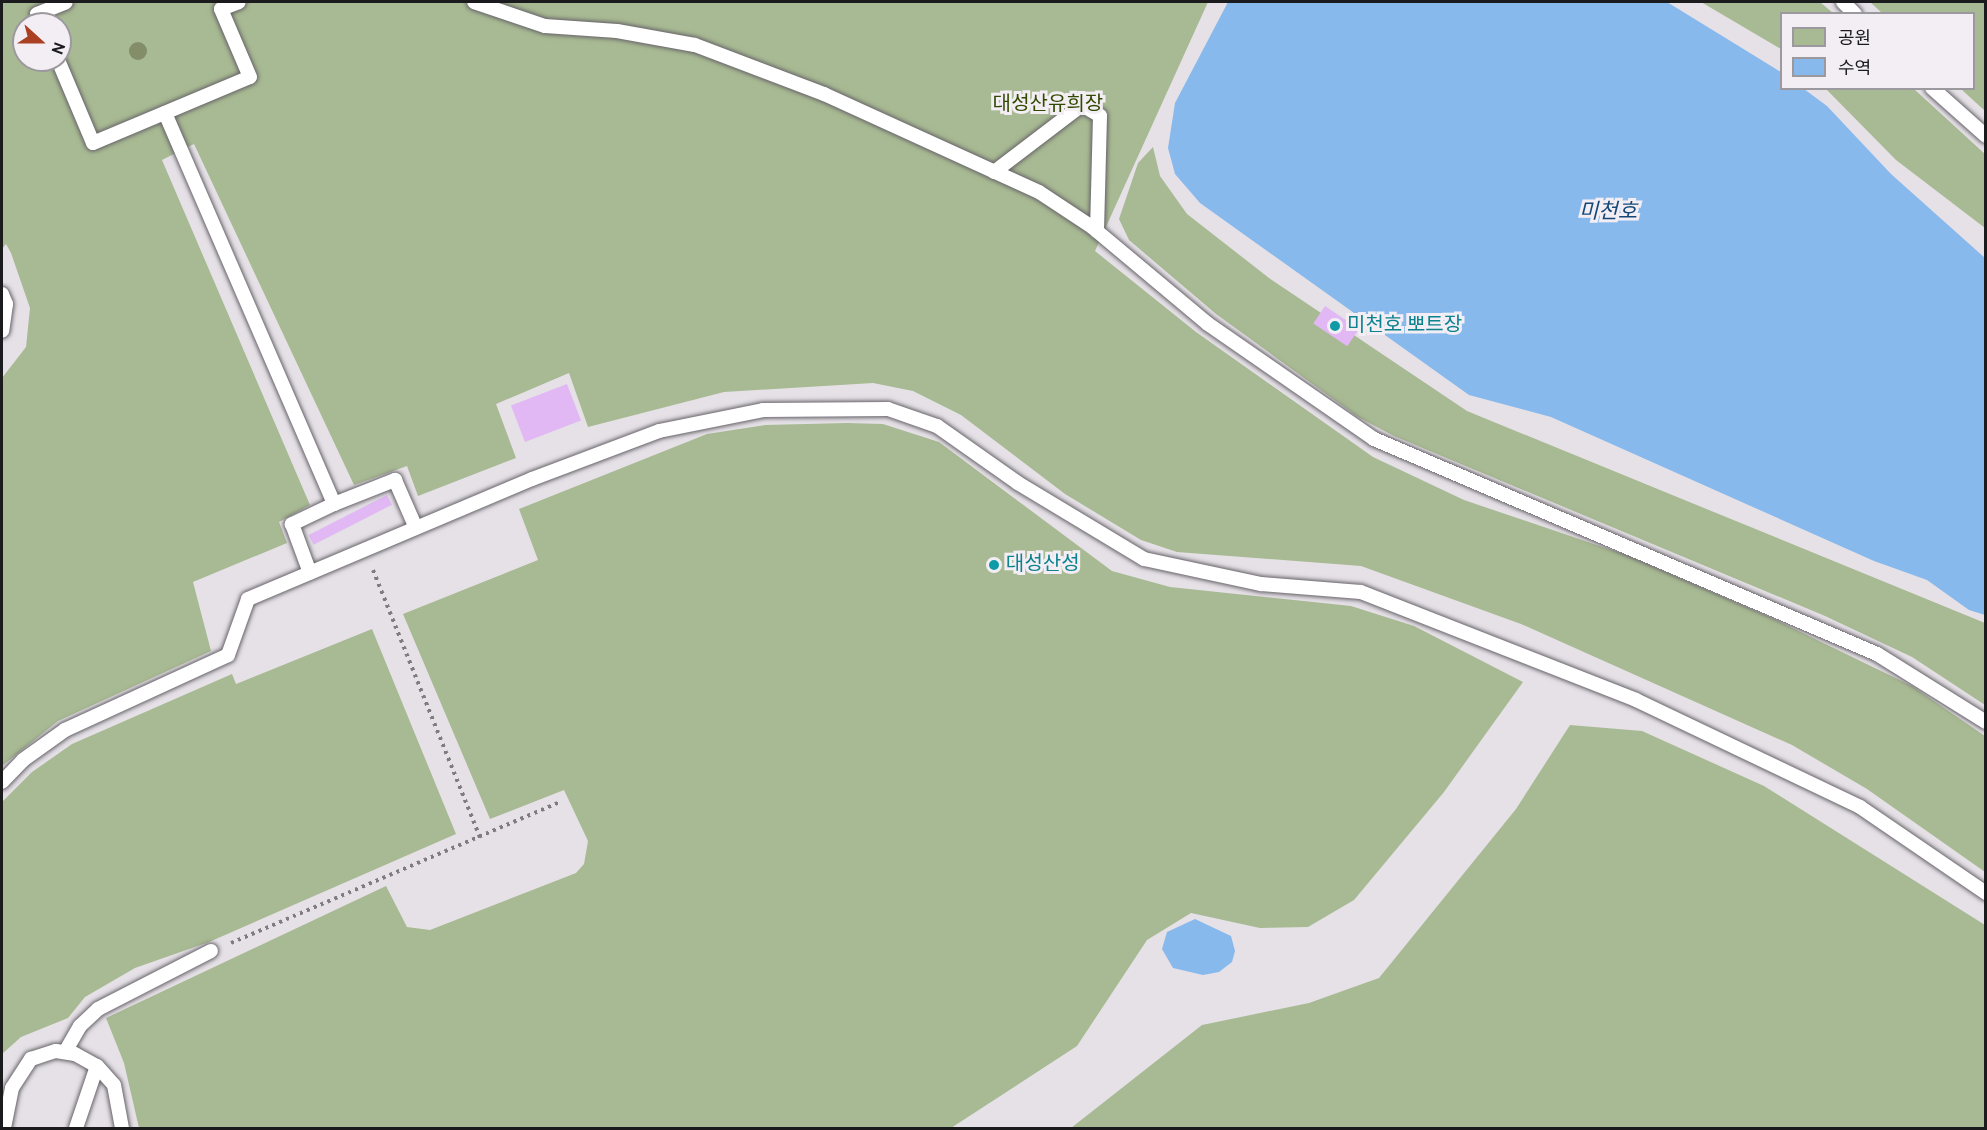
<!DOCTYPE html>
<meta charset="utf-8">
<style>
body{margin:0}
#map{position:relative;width:1987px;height:1130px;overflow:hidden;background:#e5e1e7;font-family:Overpass,"Noto Sans KR",sans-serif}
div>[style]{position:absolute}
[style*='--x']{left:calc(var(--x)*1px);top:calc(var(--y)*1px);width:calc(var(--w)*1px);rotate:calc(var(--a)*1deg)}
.green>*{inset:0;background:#a8ba93}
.water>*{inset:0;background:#87b9ed}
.building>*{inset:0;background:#e1b8f3;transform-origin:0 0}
.path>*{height:4px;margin-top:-2px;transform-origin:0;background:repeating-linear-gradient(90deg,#7f7c80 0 3px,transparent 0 7.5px)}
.roads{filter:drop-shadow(0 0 2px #676369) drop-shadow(0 0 2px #676369)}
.service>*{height:14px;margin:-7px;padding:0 7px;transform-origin:7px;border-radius:7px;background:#fff}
.trees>*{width:18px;height:18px;margin:-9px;border-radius:50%;background:#838e68}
.dots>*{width:16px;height:16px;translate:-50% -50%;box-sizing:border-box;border:3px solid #f2eef4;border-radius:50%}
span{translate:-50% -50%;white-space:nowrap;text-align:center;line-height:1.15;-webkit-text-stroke:6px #f2eef4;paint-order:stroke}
.park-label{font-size:20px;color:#324a00}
.culture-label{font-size:20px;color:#0d838f}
.left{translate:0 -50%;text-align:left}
.water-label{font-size:21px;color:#144878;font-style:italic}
.frame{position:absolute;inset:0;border:3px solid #1b1a1c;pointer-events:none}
.legend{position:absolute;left:1780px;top:12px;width:195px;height:78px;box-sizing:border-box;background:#f2eef4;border:2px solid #9c999e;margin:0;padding:8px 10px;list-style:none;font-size:18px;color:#1b1a1c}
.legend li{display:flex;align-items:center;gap:12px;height:30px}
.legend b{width:30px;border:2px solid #9c999e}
.north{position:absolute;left:12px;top:12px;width:60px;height:60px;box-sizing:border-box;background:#f2eef4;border:2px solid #9c999e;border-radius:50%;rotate:111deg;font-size:16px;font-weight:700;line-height:24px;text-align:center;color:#1b1a1c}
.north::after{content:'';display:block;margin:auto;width:21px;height:27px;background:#aa4125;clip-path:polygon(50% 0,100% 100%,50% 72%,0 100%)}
</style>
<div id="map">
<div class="green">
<div style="clip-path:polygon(evenodd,2px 2px,1208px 2px,1095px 251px,1196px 332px,1373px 457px,1464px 500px,1629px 556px,1774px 619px,1912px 686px,1985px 736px,1985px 872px,1867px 789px,1792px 745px,1521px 624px,1361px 566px,1177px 552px,1141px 540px,1065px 494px,961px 415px,913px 391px,873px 383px,724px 392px,588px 427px,569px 373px,496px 404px,516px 458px,418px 496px,407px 466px,354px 485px,194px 144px,162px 160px,310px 505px,279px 522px,287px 543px,193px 582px,211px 651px,58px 721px,2px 766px,2px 378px,26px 347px,30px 308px,11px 253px,6px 244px,2px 249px,2px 2px,24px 24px,60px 24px,60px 60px,24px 60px,24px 24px)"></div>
<div style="clip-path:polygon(1701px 2px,1820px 2px,1833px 13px,1782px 14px,1781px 49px)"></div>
<div style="clip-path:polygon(1870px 2px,1985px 2px,1985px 111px,1961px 89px,1974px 88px,1974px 14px,1882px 13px)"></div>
<div style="clip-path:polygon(1826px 89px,1914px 89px,1985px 154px,1985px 228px,1896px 160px)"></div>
<div style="clip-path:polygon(1153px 147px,1160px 176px,1187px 214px,1269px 278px,1467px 411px,1985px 623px,1985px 705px,1912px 657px,1825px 616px,1394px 436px,1358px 417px,1216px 314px,1129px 240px,1119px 219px,1138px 163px)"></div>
<div style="clip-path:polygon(847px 423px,883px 424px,939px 442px,1112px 571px,1170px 587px,1351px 606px,1414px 626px,1523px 682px,1444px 792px,1354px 900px,1308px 927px,1260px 928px,1191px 913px,1147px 940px,1077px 1046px,951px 1128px,139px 1128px,124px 1063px,106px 1018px,386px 886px,407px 927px,430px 930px,576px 873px,584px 864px,588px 841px,564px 790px,490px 819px,403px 614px,538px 560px,519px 509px,707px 434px,765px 425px)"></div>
<div style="clip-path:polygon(372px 629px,456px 834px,209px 942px,135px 968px,85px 997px,68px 1018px,21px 1037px,2px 1054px,2px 802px,32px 772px,72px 744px,232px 674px,236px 684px)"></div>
<div style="clip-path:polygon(1570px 725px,1642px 731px,1764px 786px,1985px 925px,1985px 1128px,1071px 1128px,1202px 1025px,1309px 1003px,1379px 978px,1516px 809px)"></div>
</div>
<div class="water">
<div style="clip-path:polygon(1228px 2px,1667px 2px,1781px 72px,1782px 88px,1804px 89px,1827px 106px,1891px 174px,1985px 258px,1985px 615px,1969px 610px,1927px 580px,1874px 561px,1551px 417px,1469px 395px,1200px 203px,1175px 174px,1168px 148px,1175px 103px)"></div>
<div style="clip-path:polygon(1195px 919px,1231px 936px,1235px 951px,1232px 962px,1219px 972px,1203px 975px,1173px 968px,1162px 949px,1167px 932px)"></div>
</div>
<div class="building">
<div style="left:1325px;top:306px;width:41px;height:21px;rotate:34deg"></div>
<div style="left:567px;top:384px;width:39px;height:60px;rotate:69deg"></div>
<div style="left:387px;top:495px;width:11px;height:88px;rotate:63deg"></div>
</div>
<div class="path">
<div style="--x:373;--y:570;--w:289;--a:68.2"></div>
<div style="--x:231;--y:943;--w:356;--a:-23.2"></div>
</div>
<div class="roads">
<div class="service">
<div style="--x:474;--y:2;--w:75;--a:18.7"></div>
<div style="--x:545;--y:26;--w:72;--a:4"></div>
<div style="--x:617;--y:31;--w:79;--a:10.2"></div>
<div style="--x:695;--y:45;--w:138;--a:20.8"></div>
<div style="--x:824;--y:94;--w:236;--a:24.5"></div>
<div style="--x:1039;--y:192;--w:64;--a:33.4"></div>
<div style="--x:1092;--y:227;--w:151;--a:39.9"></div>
<div style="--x:1208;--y:324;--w:202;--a:34.7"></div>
<div style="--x:1374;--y:439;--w:547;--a:23.14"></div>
<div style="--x:1877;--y:654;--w:128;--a:32"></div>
<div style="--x:1843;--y:2;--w:17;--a:45"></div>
<div style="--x:42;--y:24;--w:11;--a:-117"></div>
<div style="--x:37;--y:14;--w:31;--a:-22"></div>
<div style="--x:58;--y:60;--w:90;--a:67.1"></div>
<div style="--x:93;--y:143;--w:170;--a:-22.8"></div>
<div style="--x:250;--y:77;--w:74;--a:-113.1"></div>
<div style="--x:221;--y:9;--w:19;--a:-21"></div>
<div style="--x:1932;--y:88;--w:72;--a:41.6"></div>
<div style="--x:165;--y:113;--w:426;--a:66.6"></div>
<div style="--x:334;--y:504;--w:47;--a:154.5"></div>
<div style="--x:292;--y:524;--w:52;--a:69.8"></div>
<div style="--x:994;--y:172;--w:111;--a:-37.3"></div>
<div style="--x:1082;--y:105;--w:21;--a:31"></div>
<div style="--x:1100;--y:116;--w:115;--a:91.5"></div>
<div style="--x:2;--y:294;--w:11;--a:68"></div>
<div style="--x:6;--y:304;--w:27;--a:98"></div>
<div style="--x:334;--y:504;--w:66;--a:-21.5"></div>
<div style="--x:395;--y:480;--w:52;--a:66.4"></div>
<div style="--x:2;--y:782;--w:30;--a:-46"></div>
<div style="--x:23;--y:760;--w:52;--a:-35.5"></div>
<div style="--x:65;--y:730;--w:179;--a:-24.7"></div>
<div style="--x:228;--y:655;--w:59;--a:-70.3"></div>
<div style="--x:248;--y:599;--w:308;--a:-22.9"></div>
<div style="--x:532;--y:479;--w:136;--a:-20.7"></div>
<div style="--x:659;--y:431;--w:106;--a:-11.4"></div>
<div style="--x:763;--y:410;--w:125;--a:-0.5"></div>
<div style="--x:888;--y:409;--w:52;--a:19.1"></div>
<div style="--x:937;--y:426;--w:99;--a:35.1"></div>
<div style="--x:1018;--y:483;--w:147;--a:31.1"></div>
<div style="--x:1144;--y:559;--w:120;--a:12.1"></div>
<div style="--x:1261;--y:584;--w:100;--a:4.6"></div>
<div style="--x:1361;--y:592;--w:295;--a:21.4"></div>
<div style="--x:1636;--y:700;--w:248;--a:25.5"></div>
<div style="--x:1860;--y:807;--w:153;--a:34.3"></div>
<div style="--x:65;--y:1052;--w:30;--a:-60"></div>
<div style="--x:80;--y:1026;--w:25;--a:-43"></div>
<div style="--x:98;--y:1009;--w:127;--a:-27.2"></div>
<div style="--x:4;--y:1128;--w:41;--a:-78.7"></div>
<div style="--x:12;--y:1088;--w:35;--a:-57"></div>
<div style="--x:31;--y:1059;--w:26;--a:-18"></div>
<div style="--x:56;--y:1051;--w:19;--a:9"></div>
<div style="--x:75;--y:1054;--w:25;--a:29"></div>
<div style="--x:97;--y:1066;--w:25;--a:48"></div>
<div style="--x:114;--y:1085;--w:44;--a:79.5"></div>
<div style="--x:76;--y:1128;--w:65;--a:-71.3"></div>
</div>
</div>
<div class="trees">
<div style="left:138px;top:51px"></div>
</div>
<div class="dots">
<div style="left:1335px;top:326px;background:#0f9aa8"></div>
<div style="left:994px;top:565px;background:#0f9aa8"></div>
</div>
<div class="park-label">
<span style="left:1048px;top:105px">대성산유희장</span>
</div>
<div class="culture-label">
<span class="left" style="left:1347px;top:326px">미천호 뽀트장</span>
<span class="left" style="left:1006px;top:565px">대성산성</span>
</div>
<div class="water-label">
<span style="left:1608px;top:213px">미천호</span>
</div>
<div class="frame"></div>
<ul class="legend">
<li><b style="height:16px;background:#a8ba93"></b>공원</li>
<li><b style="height:16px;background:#87b9ed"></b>수역</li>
</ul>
<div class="north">N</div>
</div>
